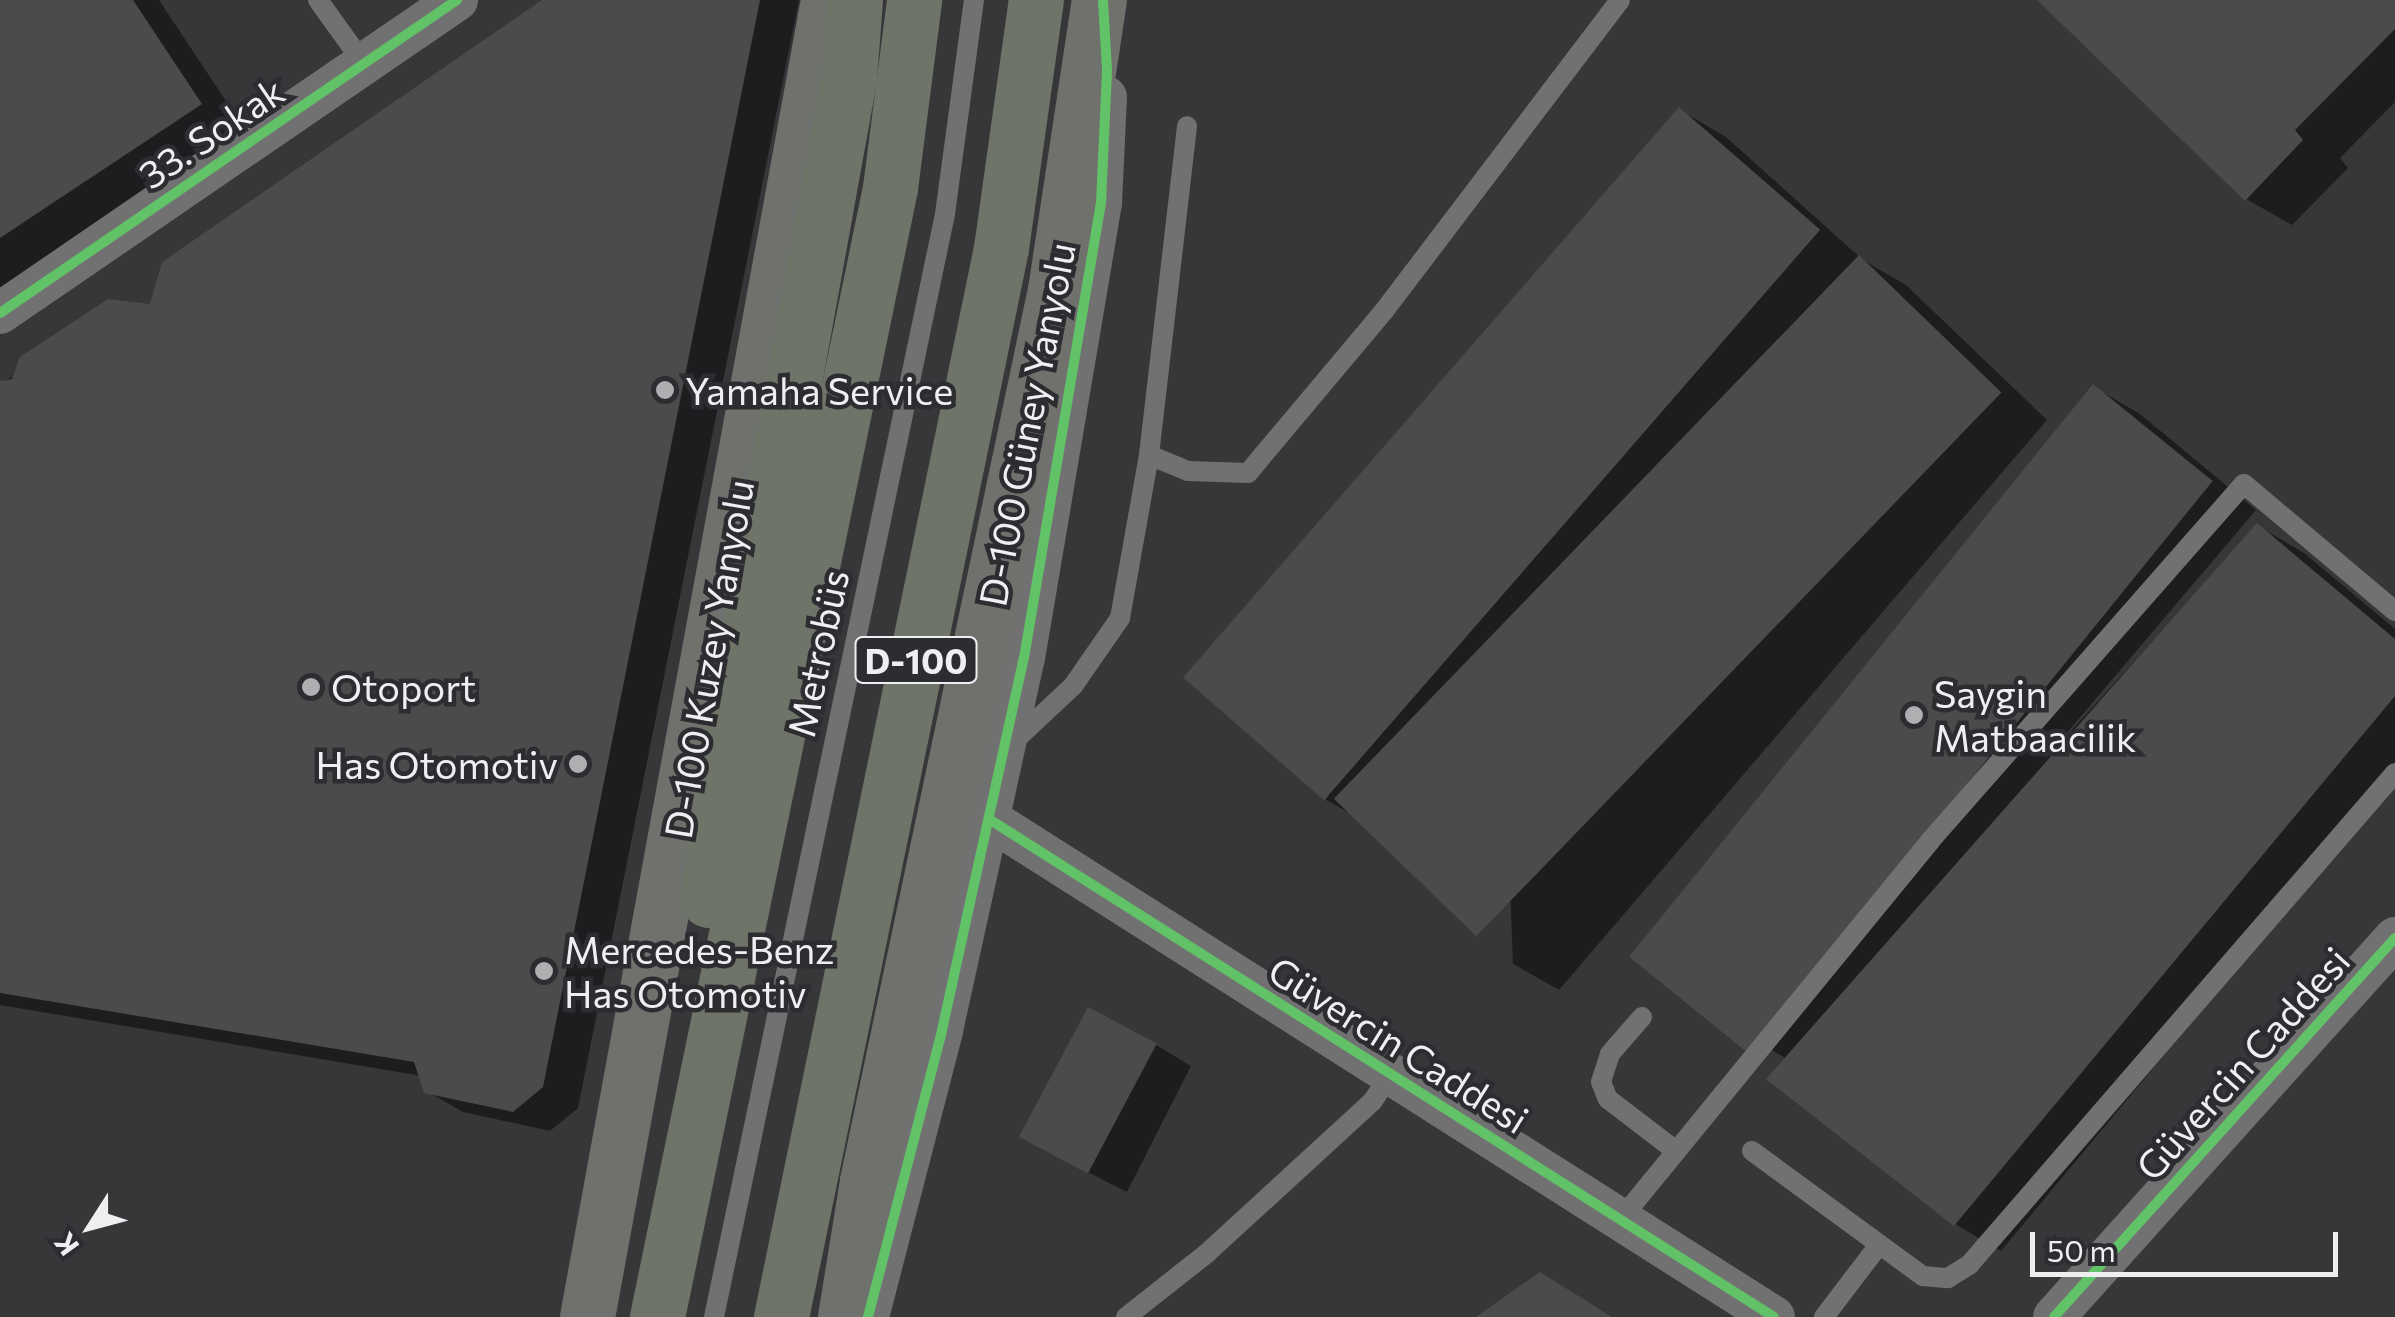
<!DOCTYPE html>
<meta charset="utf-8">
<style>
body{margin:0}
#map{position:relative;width:2395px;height:1317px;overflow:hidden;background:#37373a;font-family:Commissioner,sans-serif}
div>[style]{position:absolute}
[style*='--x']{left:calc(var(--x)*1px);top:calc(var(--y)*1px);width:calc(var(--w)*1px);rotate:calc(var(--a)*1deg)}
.shadow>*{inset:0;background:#0007}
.building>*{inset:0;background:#4c4b4c;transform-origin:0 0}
.lane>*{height:20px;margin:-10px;padding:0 10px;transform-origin:10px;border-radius:10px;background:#717172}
.street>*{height:42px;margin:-21px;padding:0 21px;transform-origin:21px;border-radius:21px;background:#717172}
.primary>*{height:55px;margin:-27.5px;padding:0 27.5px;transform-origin:27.5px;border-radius:27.5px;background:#6f726c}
.highway>*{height:55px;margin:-27.5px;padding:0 27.5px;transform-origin:27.5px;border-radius:27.5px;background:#6f7468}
.cycleway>*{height:10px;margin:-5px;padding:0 5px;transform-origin:5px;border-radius:5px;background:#61c268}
.dots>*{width:28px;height:28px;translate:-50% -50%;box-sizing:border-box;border:5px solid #2c2c31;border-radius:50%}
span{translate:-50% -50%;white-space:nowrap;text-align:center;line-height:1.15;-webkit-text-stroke:9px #2c2c31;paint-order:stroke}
.shield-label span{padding:2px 8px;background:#2c2c31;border:2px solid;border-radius:8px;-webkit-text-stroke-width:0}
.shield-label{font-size:35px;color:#eeeff1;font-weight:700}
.street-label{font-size:38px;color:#eeeff1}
.poi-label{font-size:38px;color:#eeeff1}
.left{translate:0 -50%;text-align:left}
.right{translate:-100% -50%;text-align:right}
.north{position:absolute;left:40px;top:1177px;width:100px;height:100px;-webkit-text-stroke:8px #2c2c31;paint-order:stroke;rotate:234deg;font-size:28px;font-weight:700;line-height:40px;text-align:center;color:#eeeff1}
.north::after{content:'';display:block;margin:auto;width:35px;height:45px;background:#eeeff1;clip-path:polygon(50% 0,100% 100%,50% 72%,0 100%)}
.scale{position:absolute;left:2030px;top:1232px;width:308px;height:45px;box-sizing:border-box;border:5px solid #eeeff1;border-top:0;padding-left:12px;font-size:30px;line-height:35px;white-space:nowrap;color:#eeeff1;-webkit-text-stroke:8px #2c2c31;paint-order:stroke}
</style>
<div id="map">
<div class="shadow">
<div style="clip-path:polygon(0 0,159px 0,246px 131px,0 295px)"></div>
<div style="clip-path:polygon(546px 0,799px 0,578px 1108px,550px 1131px,463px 1112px,426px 1091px,422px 1076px,0 1005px,0 383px,152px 307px)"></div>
<div style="clip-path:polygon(2040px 0,2395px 0,2395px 102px,2340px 158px,2348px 168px,2292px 225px,2246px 199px)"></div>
<div style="clip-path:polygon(1680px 110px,1726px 137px,1863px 260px,1906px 285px,2047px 420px,1559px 990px,1513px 964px,1502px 677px,1373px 826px,1326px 800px)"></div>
<div style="clip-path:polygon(2094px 387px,2140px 414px,2256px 510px,2038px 767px,2258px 526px,2304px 553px,2395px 629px,2395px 778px,2001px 1251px,1955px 1224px,1787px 1059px,1744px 1034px)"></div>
<div style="clip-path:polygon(1156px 1045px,1191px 1066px,1127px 1192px,1060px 1158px)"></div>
</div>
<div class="building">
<div style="clip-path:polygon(0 0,133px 0,202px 104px,0 238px)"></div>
<div style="clip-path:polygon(542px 0,760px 0,543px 1087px,513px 1112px,424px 1093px,414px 1062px,0 993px,0 381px,12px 379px,20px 357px,108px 299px,150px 304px,162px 262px)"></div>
<div style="clip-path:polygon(2037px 0,2395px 0,2395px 29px,2295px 130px,2303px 140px,2245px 201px)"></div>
<div style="left:1679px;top:107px;width:187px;height:756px;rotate:41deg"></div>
<div style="left:1859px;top:255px;width:198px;height:756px;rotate:44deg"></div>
<div style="left:2093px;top:384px;width:154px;height:737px;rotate:39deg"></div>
<div style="clip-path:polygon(2257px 523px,2395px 639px,2395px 696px,1954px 1226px,1766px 1079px)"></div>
<div style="left:1088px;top:1007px;width:78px;height:147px;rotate:28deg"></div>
<div style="clip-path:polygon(1540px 1272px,1612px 1317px,1476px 1317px)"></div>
</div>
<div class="lane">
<div style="--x:318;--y:0;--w:79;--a:54.3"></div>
<div style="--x:1149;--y:455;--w:42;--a:22.3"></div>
<div style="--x:1188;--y:471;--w:60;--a:1.9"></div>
<div style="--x:1248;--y:473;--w:212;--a:-50"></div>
<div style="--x:1384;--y:311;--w:390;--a:-52.8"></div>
<div style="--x:1012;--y:743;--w:83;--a:-43.1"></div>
<div style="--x:1073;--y:686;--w:83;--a:-55.3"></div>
<div style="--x:1120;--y:618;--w:166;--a:-79.9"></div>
<div style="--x:1149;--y:455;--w:331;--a:-83.4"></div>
<div style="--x:1642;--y:1017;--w:49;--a:130.9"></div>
<div style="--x:1610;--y:1054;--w:29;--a:108"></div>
<div style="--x:1601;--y:1082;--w:18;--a:68"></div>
<div style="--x:1608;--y:1099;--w:86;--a:37.4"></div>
<div style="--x:1752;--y:1151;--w:212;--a:36.2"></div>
<div style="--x:1923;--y:1276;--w:25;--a:5"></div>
<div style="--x:1948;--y:1278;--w:25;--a:-32"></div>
<div style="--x:1969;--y:1265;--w:651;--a:-49.11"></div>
<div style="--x:1620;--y:1220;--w:490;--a:-50.7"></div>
<div style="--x:1930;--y:841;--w:475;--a:-48.7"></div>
<div style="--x:2244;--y:484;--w:197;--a:40.1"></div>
<div style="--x:714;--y:1317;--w:1127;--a:-78.17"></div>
<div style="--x:945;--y:214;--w:216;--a:-82.3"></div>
<div style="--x:1126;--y:1317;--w:102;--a:-38.2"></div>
<div style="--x:1206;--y:1254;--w:225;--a:-42.5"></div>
<div style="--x:1372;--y:1102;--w:34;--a:-56"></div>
<div style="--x:1824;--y:1317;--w:89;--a:-52.7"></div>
</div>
<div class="street">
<div style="--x:0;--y:313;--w:554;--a:-34.41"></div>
<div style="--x:992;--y:821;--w:926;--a:32.39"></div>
<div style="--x:868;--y:1317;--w:296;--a:-75.5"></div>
<div style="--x:942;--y:1030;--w:381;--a:-77.6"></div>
<div style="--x:1024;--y:658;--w:461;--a:-80.4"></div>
<div style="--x:1101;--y:203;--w:106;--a:-87.3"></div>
<div style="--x:2054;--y:1317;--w:510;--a:-48.02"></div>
</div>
<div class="primary">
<div style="--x:587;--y:1317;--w:1339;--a:-79.63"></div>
<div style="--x:845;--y:1317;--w:138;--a:-80.8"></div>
<div style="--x:867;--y:1181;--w:911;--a:-78.09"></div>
<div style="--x:1055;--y:290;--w:293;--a:-81.4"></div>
</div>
<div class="highway">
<div style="--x:708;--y:900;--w:155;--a:-82.6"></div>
<div style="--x:728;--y:746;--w:678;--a:-79.72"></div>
<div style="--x:849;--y:79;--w:79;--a:-85.7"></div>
<div style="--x:657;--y:1317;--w:1153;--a:-78.34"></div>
<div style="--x:890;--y:188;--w:190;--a:-82.7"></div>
<div style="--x:781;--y:1317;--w:1091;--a:-78.37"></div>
<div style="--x:1001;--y:248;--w:250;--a:-82"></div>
</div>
<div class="cycleway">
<div style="--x:0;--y:313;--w:554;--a:-34.41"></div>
<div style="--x:992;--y:821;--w:926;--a:32.39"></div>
<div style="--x:868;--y:1317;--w:296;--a:-75.5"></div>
<div style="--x:942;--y:1030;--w:381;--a:-77.6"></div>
<div style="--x:1024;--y:658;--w:461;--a:-80.4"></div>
<div style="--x:1101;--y:203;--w:133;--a:-87.4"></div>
<div style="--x:1107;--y:70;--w:70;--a:-93.3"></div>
<div style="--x:2054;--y:1317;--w:510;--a:-48.02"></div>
</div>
<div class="dots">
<div style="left:665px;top:390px;background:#aeafb1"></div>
<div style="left:311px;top:687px;background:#aeafb1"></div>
<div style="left:1914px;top:715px;background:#aeafb1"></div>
<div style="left:578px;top:764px;background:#aeafb1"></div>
<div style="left:544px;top:971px;background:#aeafb1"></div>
</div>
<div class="shield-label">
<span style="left:916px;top:660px">D-100</span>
</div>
<div class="street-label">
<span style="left:211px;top:132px;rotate:-34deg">33. Sokak</span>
<span style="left:1026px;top:424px;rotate:-79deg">D-100 Güney Yanyolu</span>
<span style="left:817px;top:653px;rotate:-78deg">Metrobüs</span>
<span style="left:708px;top:659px;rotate:-80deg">D-100 Kuzey Yanyolu</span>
<span style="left:1399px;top:1044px;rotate:32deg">Güvercin Caddesi</span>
<span style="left:2242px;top:1063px;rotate:-48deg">Güvercin Caddesi</span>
</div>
<div class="poi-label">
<span class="left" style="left:685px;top:390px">Yamaha Service</span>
<span class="left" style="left:331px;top:687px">Otoport</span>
<span class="left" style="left:1934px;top:715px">Saygin<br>Matbaacilik</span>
<span class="right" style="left:558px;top:764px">Has Otomotiv</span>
<span class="left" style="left:564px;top:971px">Mercedes-Benz<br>Has Otomotiv</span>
</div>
<div class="north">K</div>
<div class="scale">50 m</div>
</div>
